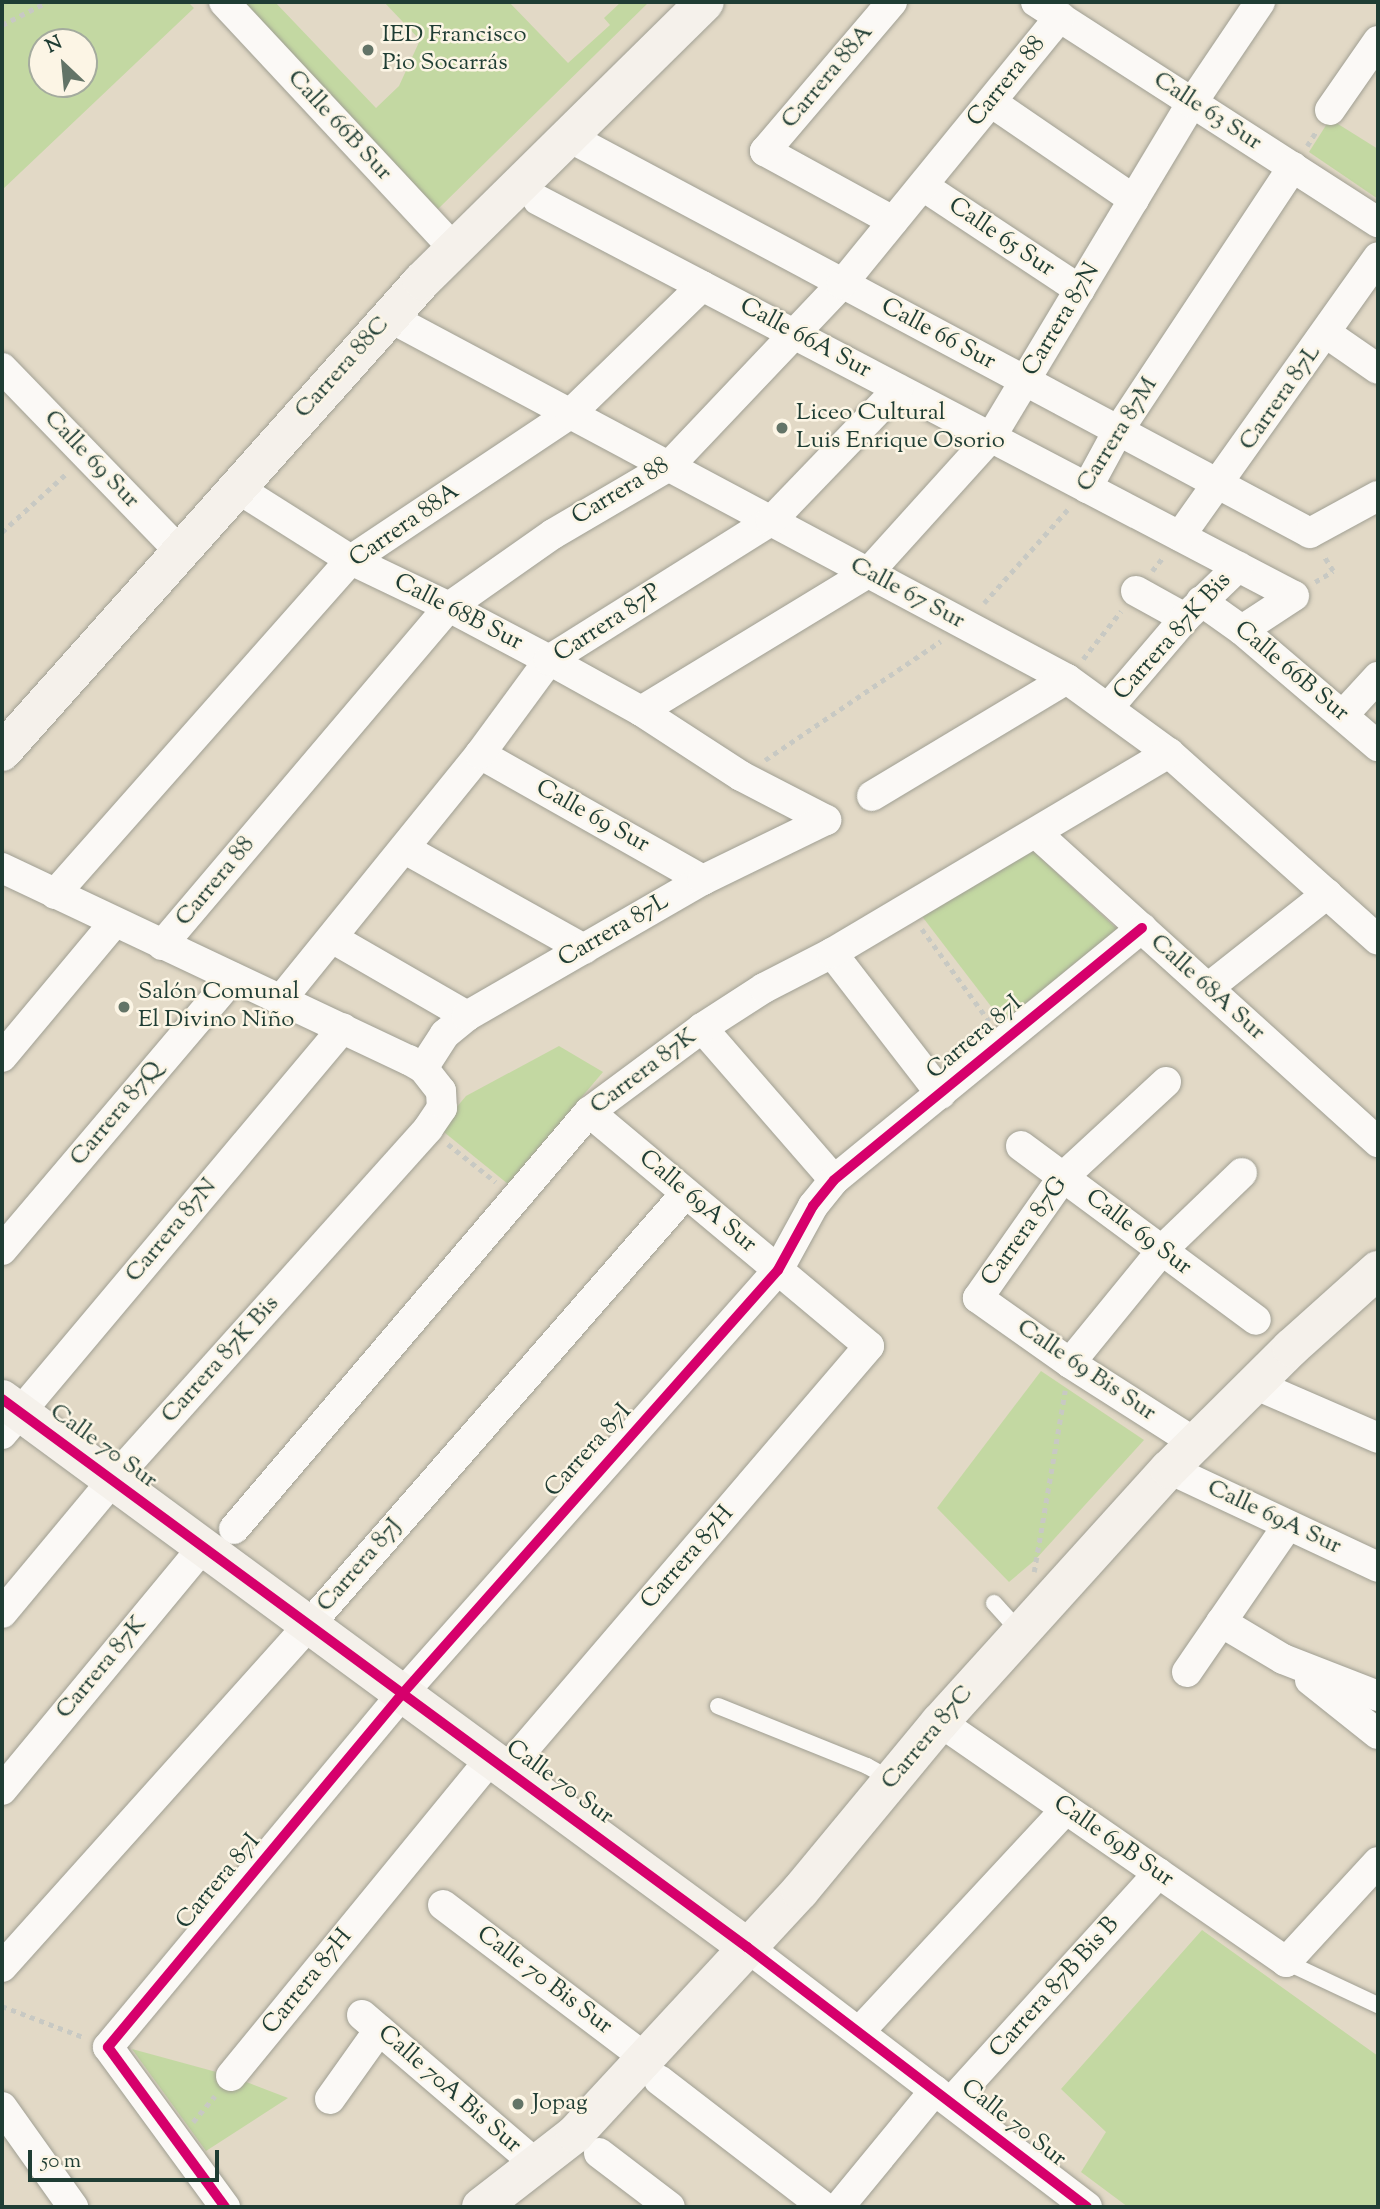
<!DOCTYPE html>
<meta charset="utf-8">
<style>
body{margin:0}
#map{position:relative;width:1380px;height:2209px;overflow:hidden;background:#e2d9c6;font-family:"Sorts Mill Goudy",serif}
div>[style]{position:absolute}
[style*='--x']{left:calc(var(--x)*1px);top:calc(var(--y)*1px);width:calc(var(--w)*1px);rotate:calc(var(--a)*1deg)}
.green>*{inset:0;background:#c3d8a2}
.path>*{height:4.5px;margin-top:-2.25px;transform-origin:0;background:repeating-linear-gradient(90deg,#c8c9c3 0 5px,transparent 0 10px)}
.roads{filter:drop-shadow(0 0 2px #a09f93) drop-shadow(0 0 2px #a09f93)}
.lane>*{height:16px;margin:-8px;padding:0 8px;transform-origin:8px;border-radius:8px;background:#fbf9f6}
.street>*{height:30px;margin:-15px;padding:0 15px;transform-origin:15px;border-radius:15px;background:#fbf9f6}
.secondary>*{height:38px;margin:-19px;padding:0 19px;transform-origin:19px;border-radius:19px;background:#f5f1eb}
.cycleway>*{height:10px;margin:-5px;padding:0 5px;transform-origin:5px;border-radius:5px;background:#d6006c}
.dots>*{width:19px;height:19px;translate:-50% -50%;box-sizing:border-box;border:4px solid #fcf5e5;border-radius:50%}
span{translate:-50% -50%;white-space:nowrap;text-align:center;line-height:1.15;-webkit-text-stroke:5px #fcf5e5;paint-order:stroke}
.poi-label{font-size:24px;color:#1f3d34}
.left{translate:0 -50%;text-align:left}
.street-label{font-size:24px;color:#1f3d34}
.frame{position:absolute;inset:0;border:4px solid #1f3d34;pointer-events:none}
.north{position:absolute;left:28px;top:28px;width:70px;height:70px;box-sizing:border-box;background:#fcf5e5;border:2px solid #a4ab9e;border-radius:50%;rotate:334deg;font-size:19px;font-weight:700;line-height:28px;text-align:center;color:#1f3d34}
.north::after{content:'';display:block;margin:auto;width:24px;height:32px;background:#637467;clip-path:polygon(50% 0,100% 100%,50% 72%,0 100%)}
.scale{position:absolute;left:28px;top:2150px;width:191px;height:32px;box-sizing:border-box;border:4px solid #1f3d34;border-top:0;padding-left:9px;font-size:21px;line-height:24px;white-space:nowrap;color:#1f3d34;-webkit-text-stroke:5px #fcf5e5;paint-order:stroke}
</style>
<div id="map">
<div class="green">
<div style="clip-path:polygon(evenodd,2px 2px,188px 2px,194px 8px,2px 190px,2px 2px,42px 42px,84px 42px,84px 84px,42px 84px,42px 42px)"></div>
<div style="clip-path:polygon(240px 2px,275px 2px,376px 108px,399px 86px,420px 40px,384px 2px,509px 2px,568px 63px,610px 25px,604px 18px,621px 2px,649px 2px,438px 209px)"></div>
<div style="clip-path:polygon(1330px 119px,1378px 149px,1378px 199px,1309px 152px)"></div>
<div style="clip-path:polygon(1030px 848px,1117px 929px,1003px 1022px,921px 915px)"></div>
<div style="clip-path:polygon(559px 1046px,603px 1072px,508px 1184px,439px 1128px,466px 1096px)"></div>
<div style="clip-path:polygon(1041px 1371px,1144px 1440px,1035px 1560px,1009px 1582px,937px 1508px)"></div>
<div style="clip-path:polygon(1202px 1930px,1378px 2056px,1378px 2207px,1128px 2207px,1081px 2172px,1106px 2132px,1061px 2089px)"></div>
<div style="clip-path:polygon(132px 2049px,231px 2076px,288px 2098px,206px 2151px)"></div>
</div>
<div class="path">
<div style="--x:2;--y:25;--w:51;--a:-27.1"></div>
<div style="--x:1307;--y:146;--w:19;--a:-58"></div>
<div style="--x:2;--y:532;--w:89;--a:-42.3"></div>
<div style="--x:1152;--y:571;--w:19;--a:-51"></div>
<div style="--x:1315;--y:582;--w:21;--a:-31"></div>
<div style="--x:1333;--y:571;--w:19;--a:-122"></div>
<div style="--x:984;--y:603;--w:127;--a:-48.2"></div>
<div style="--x:1083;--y:659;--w:61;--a:-51.6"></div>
<div style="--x:765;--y:760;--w:212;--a:-34.1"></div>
<div style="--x:922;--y:929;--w:114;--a:53.9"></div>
<div style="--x:448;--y:1144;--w:61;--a:38.4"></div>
<div style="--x:1034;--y:1572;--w:184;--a:-80.3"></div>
<div style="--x:2;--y:2006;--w:87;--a:20.9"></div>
<div style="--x:193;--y:2122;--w:34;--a:-50"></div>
</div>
<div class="roads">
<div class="lane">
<div style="--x:994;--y:1603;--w:39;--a:48"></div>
<div style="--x:718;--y:1706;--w:161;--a:21.9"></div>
<div style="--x:867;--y:1766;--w:29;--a:29"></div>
<div style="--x:1286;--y:1962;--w:102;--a:25.1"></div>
</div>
<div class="street">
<div style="--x:224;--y:2;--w:338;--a:47"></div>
<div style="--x:892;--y:2;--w:196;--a:130.4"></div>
<div style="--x:765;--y:151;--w:146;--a:28.7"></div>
<div style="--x:1036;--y:2;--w:407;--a:32.8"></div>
<div style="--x:991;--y:102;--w:173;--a:34.4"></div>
<div style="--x:1330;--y:110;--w:84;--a:-55.2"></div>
<div style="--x:567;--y:136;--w:842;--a:28.12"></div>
<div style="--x:1310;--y:533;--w:77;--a:-28.6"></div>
<div style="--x:923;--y:186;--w:188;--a:33.5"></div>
<div style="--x:538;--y:200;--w:853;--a:27.65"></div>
<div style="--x:1294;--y:596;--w:62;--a:146.8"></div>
<div style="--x:389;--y:317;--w:769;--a:28.1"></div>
<div style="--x:1067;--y:679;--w:126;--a:36"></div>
<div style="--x:1169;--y:753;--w:280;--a:41.8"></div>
<div style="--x:1326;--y:333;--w:63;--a:34.7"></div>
<div style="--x:2;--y:368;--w:256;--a:45.9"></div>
<div style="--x:237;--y:488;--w:135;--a:32.3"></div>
<div style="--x:351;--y:560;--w:109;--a:25.6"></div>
<div style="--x:449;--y:607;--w:113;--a:27.9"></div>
<div style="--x:549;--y:660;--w:105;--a:29"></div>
<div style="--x:641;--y:711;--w:119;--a:33"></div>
<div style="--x:741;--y:776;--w:96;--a:27.4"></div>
<div style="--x:1087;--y:488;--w:65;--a:-61.5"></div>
<div style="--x:1118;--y:431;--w:317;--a:-56.5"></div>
<div style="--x:1180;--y:536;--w:342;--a:-54.6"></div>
<div style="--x:1136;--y:591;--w:56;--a:28.9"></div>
<div style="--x:1201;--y:601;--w:50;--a:35.3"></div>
<div style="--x:1242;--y:630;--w:179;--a:40.5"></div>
<div style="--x:1109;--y:707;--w:117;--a:-49.5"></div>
<div style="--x:1185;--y:618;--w:74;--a:-43.9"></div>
<div style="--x:641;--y:711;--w:266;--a:-31.3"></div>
<div style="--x:868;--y:573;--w:183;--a:-47.9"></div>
<div style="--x:991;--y:437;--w:390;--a:-59"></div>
<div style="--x:1192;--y:103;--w:122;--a:-56"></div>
<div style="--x:1343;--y:715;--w:52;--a:-47.4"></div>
<div style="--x:480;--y:754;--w:256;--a:29.5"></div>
<div style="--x:872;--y:796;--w:227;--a:-31"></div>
<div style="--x:1036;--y:833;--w:461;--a:42.1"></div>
<div style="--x:405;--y:849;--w:205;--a:29.2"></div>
<div style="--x:2;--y:868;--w:450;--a:25.3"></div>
<div style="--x:409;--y:1060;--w:16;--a:30"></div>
<div style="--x:423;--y:1068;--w:29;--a:52"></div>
<div style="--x:441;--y:1091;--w:17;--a:87"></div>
<div style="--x:442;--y:1108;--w:25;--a:124"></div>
<div style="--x:428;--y:1129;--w:472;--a:131.9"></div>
<div style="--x:113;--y:1480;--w:173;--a:129.8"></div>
<div style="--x:55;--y:894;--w:446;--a:-48.5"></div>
<div style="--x:351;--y:560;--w:263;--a:-33.7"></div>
<div style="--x:570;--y:414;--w:184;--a:-44.1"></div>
<div style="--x:332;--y:938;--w:156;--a:30"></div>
<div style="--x:162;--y:945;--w:443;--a:-49.7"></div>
<div style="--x:449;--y:607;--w:127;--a:-35.1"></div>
<div style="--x:553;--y:534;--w:134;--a:-30.4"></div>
<div style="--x:669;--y:466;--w:251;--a:-46.5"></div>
<div style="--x:842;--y:284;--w:345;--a:-50.8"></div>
<div style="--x:832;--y:953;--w:178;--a:52.3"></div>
<div style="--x:1208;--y:988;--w:152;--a:-38.3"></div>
<div style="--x:280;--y:1001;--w:318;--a:-51"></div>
<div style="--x:480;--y:754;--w:117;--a:-53.7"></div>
<div style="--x:549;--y:660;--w:262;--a:-32.1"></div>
<div style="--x:771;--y:521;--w:183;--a:-46.1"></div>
<div style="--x:702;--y:1028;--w:201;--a:49"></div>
<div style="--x:2;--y:1057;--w:175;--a:-50.1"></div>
<div style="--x:423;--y:1068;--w:40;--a:-57.1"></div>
<div style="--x:445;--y:1034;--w:28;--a:-39"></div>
<div style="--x:467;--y:1016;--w:272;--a:-30"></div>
<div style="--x:703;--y:880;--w:137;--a:-26"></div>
<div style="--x:1166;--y:1082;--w:140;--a:137.3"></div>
<div style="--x:1063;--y:1177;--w:148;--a:125.1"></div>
<div style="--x:978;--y:1298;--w:113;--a:35.2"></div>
<div style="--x:1070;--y:1363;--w:148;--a:32.6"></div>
<div style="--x:1021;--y:1146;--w:292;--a:36.5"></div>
<div style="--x:2;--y:1250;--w:357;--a:-49.7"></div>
<div style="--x:1070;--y:1363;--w:146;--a:-50.8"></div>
<div style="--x:1162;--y:1250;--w:111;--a:-43.9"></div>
<div style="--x:1254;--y:1384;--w:135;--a:23.5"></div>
<div style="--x:2;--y:1434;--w:530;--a:-49.97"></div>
<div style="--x:1169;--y:1469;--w:231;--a:25.1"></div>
<div style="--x:234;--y:1529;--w:548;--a:-49.59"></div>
<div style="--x:589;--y:1112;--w:141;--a:-36.6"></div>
<div style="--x:702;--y:1028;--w:74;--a:-32.8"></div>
<div style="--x:764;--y:988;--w:76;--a:-27.2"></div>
<div style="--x:832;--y:953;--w:392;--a:-30.7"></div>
<div style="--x:1221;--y:1622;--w:72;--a:30.8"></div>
<div style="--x:1283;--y:1659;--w:102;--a:21.3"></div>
<div style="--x:1187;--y:1672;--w:178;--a:-55.5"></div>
<div style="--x:1310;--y:1680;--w:87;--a:38.5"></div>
<div style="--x:940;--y:1722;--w:421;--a:34.7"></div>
<div style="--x:1286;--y:1962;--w:136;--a:-47.4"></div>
<div style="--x:506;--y:1770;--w:558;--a:-49.43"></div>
<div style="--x:869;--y:1346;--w:365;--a:-140.1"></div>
<div style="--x:2;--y:1790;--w:315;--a:-50.4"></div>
<div style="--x:443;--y:1905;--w:252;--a:37.1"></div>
<div style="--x:747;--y:1947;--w:428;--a:37.4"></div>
<div style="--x:2;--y:1967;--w:460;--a:-48.1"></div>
<div style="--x:309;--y:1625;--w:573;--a:-48.89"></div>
<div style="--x:362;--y:2015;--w:230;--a:40.6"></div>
<div style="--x:859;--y:2032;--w:304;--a:-47.1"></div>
<div style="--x:231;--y:2076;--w:411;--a:-50.7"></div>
<div style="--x:659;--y:2080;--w:208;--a:37.6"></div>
<div style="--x:330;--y:2099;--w:85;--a:-54.6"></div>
<div style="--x:951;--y:2102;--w:309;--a:-47.8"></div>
<div style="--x:2;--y:2107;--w:123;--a:54.6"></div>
<div style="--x:599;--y:2153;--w:89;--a:37.3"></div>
<div style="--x:225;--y:2207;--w:198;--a:-126.2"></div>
<div style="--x:108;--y:2047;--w:461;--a:-50.2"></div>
<div style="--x:403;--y:1693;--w:565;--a:-48.44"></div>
<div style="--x:778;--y:1270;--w:73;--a:-61.3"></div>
<div style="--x:813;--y:1206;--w:33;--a:-51"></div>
<div style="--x:834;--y:1180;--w:398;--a:-39.3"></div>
<div style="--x:839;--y:2207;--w:151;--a:-50.6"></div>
</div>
<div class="secondary">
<div style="--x:2;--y:752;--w:631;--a:-48.28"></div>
<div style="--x:422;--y:281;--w:397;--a:-44.6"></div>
<div style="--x:2;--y:1399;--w:925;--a:36.34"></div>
<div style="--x:481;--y:2207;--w:119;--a:-37.8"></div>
<div style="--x:575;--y:2134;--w:331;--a:-47.2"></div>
<div style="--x:800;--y:1891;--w:219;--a:-50.4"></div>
<div style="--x:940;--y:1722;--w:341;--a:-47.9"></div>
<div style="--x:1169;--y:1469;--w:172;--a:-44.8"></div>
<div style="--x:1291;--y:1348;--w:117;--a:-41.9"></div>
</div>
</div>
<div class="cycleway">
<div style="--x:2;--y:1399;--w:925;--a:36.34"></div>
<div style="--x:747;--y:1947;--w:428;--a:37.4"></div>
<div style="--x:225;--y:2207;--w:198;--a:-126.2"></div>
<div style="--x:108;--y:2047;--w:461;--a:-50.2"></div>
<div style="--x:403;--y:1693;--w:565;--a:-48.44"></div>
<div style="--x:778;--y:1270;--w:73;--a:-61.3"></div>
<div style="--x:813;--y:1206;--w:33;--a:-51"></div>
<div style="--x:834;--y:1180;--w:398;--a:-39.3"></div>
</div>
<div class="dots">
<div style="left:368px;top:50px;background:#637467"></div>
<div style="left:782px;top:428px;background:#637467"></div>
<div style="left:124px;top:1007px;background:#637467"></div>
<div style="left:518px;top:2104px;background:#637467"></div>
</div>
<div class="poi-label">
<span class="left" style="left:382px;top:50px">IED Francisco<br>Pio Socarrás</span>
<span class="left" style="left:796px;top:428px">Liceo Cultural<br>Luis Enrique Osorio</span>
<span class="left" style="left:138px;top:1007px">Salón Comunal<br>El Divino Niño</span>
<span class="left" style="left:532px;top:2104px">Jopag</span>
</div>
<div class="street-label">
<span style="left:828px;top:77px;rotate:-50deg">Carrera 88A</span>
<span style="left:1007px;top:82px;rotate:-51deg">Carrera 88</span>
<span style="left:1207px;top:112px;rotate:33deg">Calle 63 Sur</span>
<span style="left:339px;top:126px;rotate:47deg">Calle 66B Sur</span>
<span style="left:1001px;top:238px;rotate:34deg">Calle 65 Sur</span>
<span style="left:1062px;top:320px;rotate:-59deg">Carrera 87N</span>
<span style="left:938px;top:335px;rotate:28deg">Calle 66 Sur</span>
<span style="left:805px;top:339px;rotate:28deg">Calle 66A Sur</span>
<span style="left:343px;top:368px;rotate:-48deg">Carrera 88C</span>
<span style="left:1281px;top:398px;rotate:-55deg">Carrera 87L</span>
<span style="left:1118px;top:435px;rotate:-58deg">Carrera 87M</span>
<span style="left:91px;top:460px;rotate:46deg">Calle 69 Sur</span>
<span style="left:621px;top:492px;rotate:-31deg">Carrera 88</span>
<span style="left:405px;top:526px;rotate:-35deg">Carrera 88A</span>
<span style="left:907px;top:594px;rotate:28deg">Calle 67 Sur</span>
<span style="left:458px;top:613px;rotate:27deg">Calle 68B Sur</span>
<span style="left:608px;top:624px;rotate:-33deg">Carrera 87P</span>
<span style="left:1173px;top:637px;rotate:-48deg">Carrera 87K Bis</span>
<span style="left:1291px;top:672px;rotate:40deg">Calle 66B Sur</span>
<span style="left:592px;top:817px;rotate:29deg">Calle 69 Sur</span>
<span style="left:216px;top:882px;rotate:-50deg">Carrera 88</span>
<span style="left:614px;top:931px;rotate:-30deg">Carrera 87L</span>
<span style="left:1207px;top:988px;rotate:42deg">Calle 68A Sur</span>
<span style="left:975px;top:1038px;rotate:-40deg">Carrera 87I</span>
<span style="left:644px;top:1072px;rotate:-37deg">Carrera 87K</span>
<span style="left:117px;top:1114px;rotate:-50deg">Carrera 87Q</span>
<span style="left:697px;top:1202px;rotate:40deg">Calle 69A Sur</span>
<span style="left:172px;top:1231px;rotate:-50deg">Carrera 87N</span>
<span style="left:1025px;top:1232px;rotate:-54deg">Carrera 87G</span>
<span style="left:1138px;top:1233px;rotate:37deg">Calle 69 Sur</span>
<span style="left:221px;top:1360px;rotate:-48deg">Carrera 87K Bis</span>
<span style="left:1086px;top:1371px;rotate:34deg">Calle 69 Bis Sur</span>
<span style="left:103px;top:1447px;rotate:36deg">Calle 70 Sur</span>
<span style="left:589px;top:1451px;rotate:-48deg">Carrera 87I</span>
<span style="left:1274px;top:1518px;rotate:25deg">Calle 69A Sur</span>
<span style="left:688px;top:1558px;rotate:-49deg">Carrera 87H</span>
<span style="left:360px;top:1566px;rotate:-49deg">Carrera 87J</span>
<span style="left:102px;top:1668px;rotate:-50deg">Carrera 87K</span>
<span style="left:928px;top:1738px;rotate:-50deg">Carrera 87C</span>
<span style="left:559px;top:1783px;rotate:36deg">Calle 70 Sur</span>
<span style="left:1113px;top:1842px;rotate:35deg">Calle 69B Sur</span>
<span style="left:219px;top:1882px;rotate:-50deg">Carrera 87I</span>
<span style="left:544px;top:1981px;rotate:37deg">Calle 70 Bis Sur</span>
<span style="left:308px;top:1982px;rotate:-51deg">Carrera 87H</span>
<span style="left:1055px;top:1988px;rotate:-48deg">Carrera 87B Bis B</span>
<span style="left:449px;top:2090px;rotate:41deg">Calle 70A Bis Sur</span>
<span style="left:1013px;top:2124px;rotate:38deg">Calle 70 Sur</span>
</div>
<div class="frame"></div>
<div class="north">N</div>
<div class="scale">50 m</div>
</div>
